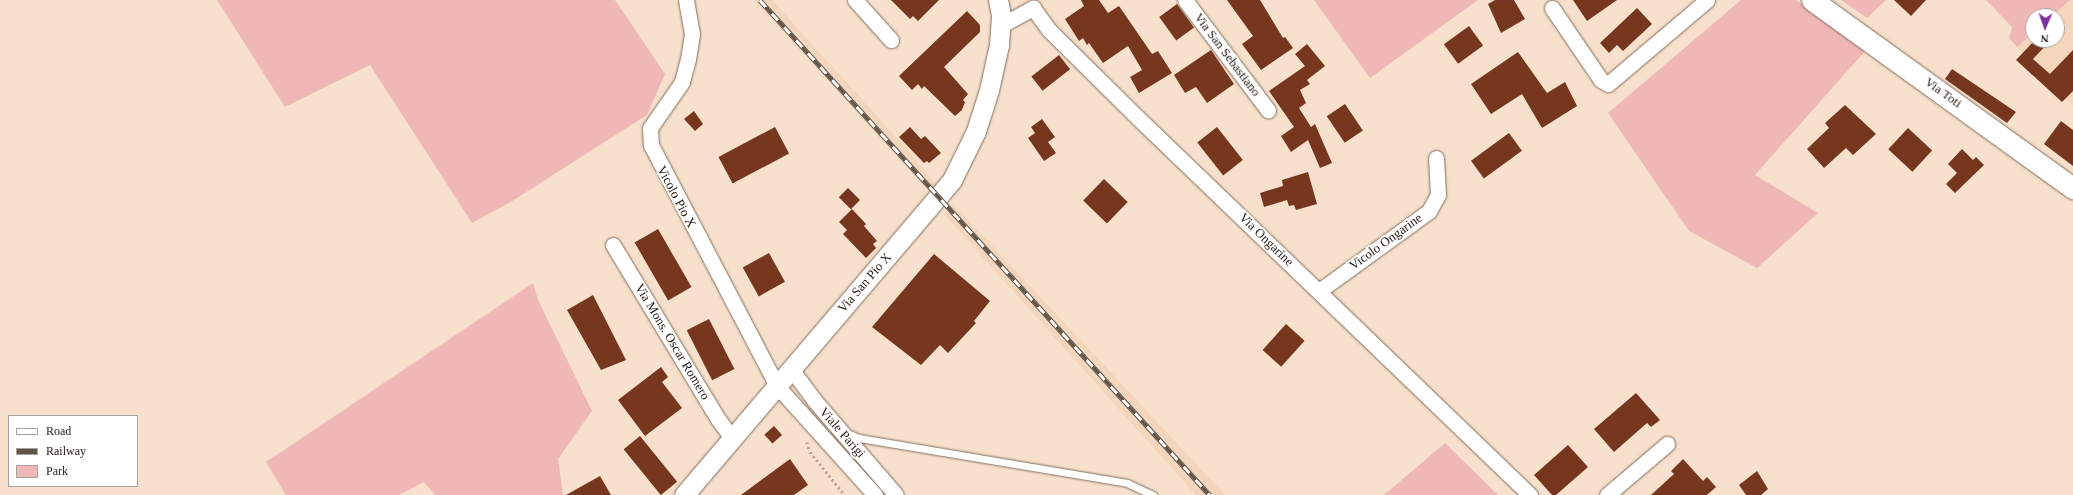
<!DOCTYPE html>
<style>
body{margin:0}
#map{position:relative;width:2073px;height:495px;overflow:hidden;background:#f7e0cc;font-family:Georgia,serif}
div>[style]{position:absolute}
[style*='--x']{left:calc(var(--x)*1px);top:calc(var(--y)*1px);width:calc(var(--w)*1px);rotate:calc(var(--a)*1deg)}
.built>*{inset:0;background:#f3d6bc}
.green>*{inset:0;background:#f0b7b7}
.building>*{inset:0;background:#76371e;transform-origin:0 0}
.path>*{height:2.5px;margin-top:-1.25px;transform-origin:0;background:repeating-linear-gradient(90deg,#b5a292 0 2px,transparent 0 5px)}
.roads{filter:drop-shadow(0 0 1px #826e5c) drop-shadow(0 0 1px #826e5c)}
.service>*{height:7px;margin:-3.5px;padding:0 3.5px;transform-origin:3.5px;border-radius:3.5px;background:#fff}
.minor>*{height:15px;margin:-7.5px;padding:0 7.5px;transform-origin:7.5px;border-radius:7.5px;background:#fff}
.tertiary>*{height:19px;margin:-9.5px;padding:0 9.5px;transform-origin:9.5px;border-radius:9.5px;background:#fff}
.secondary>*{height:21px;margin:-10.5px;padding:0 10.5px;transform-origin:10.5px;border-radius:10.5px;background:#fff}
.rail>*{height:4.5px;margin-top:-2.25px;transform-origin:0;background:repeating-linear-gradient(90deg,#fff 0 9px,#615449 0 18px);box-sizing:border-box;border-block:1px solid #615449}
span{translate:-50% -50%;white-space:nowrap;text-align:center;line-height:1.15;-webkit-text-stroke:4px #fff;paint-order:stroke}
.street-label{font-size:13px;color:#221a13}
.legend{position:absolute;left:8px;top:415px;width:130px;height:72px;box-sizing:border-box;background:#fff;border:1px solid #a7a3a1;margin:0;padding:5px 7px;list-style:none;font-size:12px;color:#221a13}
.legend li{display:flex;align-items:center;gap:8px;height:20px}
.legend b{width:20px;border:1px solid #a7a3a1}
.north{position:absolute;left:2025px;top:8px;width:40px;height:40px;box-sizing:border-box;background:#fff;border:1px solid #a7a3a1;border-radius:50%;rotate:182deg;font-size:11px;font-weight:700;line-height:16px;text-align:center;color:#221a13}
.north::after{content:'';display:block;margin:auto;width:14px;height:18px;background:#7d30a2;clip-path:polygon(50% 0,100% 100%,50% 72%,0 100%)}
</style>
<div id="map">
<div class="built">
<div style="clip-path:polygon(754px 0,772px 0,904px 146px,936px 185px,931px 194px)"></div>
<div style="clip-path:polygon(2070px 0,2073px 0,2073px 106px,2017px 47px,2033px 33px,2033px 40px,2057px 40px,2057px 16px,2052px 16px)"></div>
<div style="clip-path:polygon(952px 203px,1146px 410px,1225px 495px,1196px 495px,944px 214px)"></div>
</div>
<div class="green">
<div style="clip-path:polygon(217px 0,615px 0,665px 74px,647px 115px,509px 203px,472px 223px,370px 65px,285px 107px)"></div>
<div style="clip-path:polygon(1314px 0,1478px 0,1370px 78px)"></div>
<div style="clip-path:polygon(1741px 0,1796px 0,1866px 50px,1755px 175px,1818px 213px,1757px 268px,1689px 231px,1608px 113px)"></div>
<div style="clip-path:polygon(1841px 0,1886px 0,1867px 18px)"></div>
<div style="clip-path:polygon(1986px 0,2070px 0,2052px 16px,2033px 16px,2033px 33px,2017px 47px,2009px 38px,2012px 27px)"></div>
<div style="clip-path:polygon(533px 283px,538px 300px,592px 411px,558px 459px,563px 495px,435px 495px,424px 482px,399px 495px,286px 495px,266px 462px)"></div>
<div style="clip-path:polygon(1445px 443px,1498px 495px,1384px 495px)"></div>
</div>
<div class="building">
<div style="clip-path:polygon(891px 0,939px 0,918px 21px,913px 16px,910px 19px)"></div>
<div style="clip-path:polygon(1081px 0,1099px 0,1108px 13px,1119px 6px,1152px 54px,1158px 51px,1172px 73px,1139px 93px,1130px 77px,1142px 70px,1128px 46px,1103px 63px,1089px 43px,1087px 45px,1083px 38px,1079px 41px,1065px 19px,1084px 6px)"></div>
<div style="clip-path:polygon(1227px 0,1260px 0,1283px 38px,1285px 37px,1293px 48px,1261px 70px,1242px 44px,1253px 36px)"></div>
<div style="clip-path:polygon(1495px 0,1514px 0,1525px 19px,1501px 33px,1488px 4px)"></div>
<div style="clip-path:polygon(1573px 0,1617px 0,1587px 21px)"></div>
<div style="clip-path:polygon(1894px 0,1926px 0,1911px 16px)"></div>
<div style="left:1177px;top:4px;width:29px;height:22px;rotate:54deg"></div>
<div style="clip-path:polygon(1637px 8px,1652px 24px,1623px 51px,1617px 45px,1609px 53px,1600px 43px)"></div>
<div style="clip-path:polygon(967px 11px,980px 25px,980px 32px,944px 67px,968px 94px,963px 100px,965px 102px,962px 110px,955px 116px,924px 86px,922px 89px,918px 84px,912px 90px,899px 76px)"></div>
<div style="left:1469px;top:26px;width:24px;height:31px;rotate:54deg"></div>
<div style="clip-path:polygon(2035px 40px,2051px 40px,2033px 59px,2050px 74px,2073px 50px,2073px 91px,2062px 102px,2016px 60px)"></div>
<div style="clip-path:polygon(1307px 44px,1325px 66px,1307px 80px,1310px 84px,1300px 90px,1306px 103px,1299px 108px,1311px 127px,1315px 124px,1332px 163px,1320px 168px,1308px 140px,1291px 152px,1281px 136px,1294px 127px,1269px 91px,1305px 66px,1295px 54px)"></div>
<div style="clip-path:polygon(1211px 50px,1234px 84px,1207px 103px,1196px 87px,1185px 93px,1174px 75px)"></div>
<div style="clip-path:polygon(1518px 52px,1547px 93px,1565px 82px,1577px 106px,1542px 128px,1522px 94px,1491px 114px,1471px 84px)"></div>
<div style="left:1059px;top:55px;width:18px;height:35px;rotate:52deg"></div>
<div style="clip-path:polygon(1952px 69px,2016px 112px,2007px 123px,1945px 79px)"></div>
<div style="left:1345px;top:104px;width:32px;height:22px;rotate:56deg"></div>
<div style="clip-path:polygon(1845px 105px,1876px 134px,1853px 155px,1846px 148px,1824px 168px,1807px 149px,1829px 128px,1825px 123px)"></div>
<div style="clip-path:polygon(694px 111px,703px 124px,695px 131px,684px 119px)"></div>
<div style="clip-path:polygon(1042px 119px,1055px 137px,1048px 142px,1056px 153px,1044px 161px,1028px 138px,1035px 133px,1031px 127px)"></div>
<div style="clip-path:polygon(2061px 121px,2073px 130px,2073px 166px,2044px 144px)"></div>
<div style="left:775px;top:127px;width:30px;height:64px;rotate:62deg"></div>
<div style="clip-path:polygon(910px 127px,921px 139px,925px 136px,941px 153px,929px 163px,927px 161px,924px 163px,899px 137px)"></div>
<div style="left:1217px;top:127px;width:42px;height:25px;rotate:52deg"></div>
<div style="left:1908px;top:128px;width:33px;height:29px;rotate:43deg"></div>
<div style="left:1509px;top:133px;width:22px;height:47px;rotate:54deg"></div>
<div style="clip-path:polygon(1962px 149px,1973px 160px,1976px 157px,1984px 165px,1955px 193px,1946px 184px,1957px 173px,1948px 164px)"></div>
<div style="clip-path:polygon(1308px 172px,1317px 204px,1296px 210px,1294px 205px,1289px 206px,1287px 200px,1264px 207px,1260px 193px,1283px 186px,1282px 180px)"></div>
<div style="left:1104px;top:179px;width:33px;height:30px;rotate:44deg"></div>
<div style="left:848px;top:188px;width:17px;height:13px;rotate:45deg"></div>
<div style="clip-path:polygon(852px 209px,866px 224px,864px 226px,877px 241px,873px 244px,876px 248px,866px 258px,843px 234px,847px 230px,839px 222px)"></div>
<div style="left:658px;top:229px;width:67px;height:27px;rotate:60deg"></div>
<div style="left:769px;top:253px;width:33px;height:30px;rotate:61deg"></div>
<div style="clip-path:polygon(934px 254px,990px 301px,974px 321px,976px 323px,948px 353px,940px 345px,921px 365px,872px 327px)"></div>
<div style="clip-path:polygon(593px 295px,626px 360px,601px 370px,567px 310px)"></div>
<div style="left:709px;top:319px;width:56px;height:25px;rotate:63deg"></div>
<div style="left:1286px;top:324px;width:25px;height:35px;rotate:42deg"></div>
<div style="clip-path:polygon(661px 367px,668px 377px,662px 382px,682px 408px,645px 436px,618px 400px)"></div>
<div style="clip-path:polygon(1636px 393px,1660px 420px,1651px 427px,1647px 423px,1614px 452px,1594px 429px)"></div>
<div style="left:774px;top:426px;width:12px;height:13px;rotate:48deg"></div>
<div style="left:640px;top:436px;width:59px;height:21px;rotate:51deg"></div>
<div style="clip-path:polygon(1568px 445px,1588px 467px,1556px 495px,1552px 495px,1534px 475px)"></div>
<div style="clip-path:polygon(790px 459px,808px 485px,794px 495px,741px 495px)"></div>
<div style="clip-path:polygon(1683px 459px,1703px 481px,1707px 477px,1716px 487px,1707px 495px,1651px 495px,1674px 474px,1671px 471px)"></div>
<div style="clip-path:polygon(1757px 471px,1768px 489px,1761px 495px,1746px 495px,1739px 485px)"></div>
<div style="clip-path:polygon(600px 476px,611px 495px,566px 495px)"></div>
</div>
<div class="path">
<div style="--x:807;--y:442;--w:10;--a:73"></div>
<div style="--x:810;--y:452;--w:55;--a:50.9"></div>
</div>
<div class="roads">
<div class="service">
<div style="--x:847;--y:433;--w:13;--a:23"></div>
<div style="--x:859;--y:438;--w:272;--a:9.5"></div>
<div style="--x:1127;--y:483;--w:29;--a:25"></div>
</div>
<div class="minor">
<div style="--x:686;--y:0;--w:35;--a:80"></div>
<div style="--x:692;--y:34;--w:25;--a:99"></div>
<div style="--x:688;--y:59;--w:24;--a:105"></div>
<div style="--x:682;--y:82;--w:56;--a:124.8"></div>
<div style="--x:650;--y:128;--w:17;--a:87"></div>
<div style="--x:651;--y:145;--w:272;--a:62.4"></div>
<div style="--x:777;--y:386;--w:147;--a:48"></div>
<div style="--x:855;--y:0;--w:54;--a:48"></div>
<div style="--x:1185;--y:0;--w:138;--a:53"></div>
<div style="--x:1552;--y:8;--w:87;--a:55.8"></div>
<div style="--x:1601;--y:80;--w:8;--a:30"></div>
<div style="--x:1608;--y:84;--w:130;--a:-40.3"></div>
<div style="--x:1000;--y:26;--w:38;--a:-29"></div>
<div style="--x:1033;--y:8;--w:27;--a:54"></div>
<div style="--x:1049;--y:30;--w:125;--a:44.7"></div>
<div style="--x:1138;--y:118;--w:544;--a:43.88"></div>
<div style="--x:613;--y:245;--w:203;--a:58.9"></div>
<div style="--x:718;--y:419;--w:24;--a:54"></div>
<div style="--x:1319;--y:291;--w:136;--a:-36"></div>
<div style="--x:1429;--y:211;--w:18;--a:-61"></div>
<div style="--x:1438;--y:195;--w:37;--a:-93"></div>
<div style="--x:791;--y:369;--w:39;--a:53"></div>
<div style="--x:814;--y:400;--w:125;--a:49.2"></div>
<div style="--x:1607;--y:495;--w:79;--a:-40.4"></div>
</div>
<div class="tertiary">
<div style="--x:684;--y:495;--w:414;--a:-49.6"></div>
<div style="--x:952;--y:180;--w:55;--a:-63.9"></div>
<div style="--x:976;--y:131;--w:43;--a:-72.4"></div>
<div style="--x:989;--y:90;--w:46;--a:-77.5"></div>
<div style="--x:999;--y:45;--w:30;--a:-86"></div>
<div style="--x:1001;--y:15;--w:15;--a:-101"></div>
</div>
<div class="secondary">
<div style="--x:1812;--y:0;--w:322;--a:35.8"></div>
</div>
</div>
<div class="rail">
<div style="--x:760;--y:0;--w:669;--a:47.73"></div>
</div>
<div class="street-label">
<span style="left:1227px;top:55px;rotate:53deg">Via San Sebastiano</span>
<span style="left:1943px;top:93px;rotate:36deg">Via Toti</span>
<span style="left:676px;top:197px;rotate:62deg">Vicolo Pio X</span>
<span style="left:1266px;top:240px;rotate:44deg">Via Ongarine</span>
<span style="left:1386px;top:242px;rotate:-36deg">Vicolo Ongarine</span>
<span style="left:865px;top:283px;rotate:-49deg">Via San Pio X</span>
<span style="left:672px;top:342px;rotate:59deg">Via Mons. Oscar Romero</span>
<span style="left:842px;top:433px;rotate:49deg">Viale Parigi</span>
</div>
<ul class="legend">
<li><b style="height:5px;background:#fff"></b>Road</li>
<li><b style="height:5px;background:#615449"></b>Railway</li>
<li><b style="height:11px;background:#f0b7b7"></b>Park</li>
</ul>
<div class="north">N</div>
</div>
